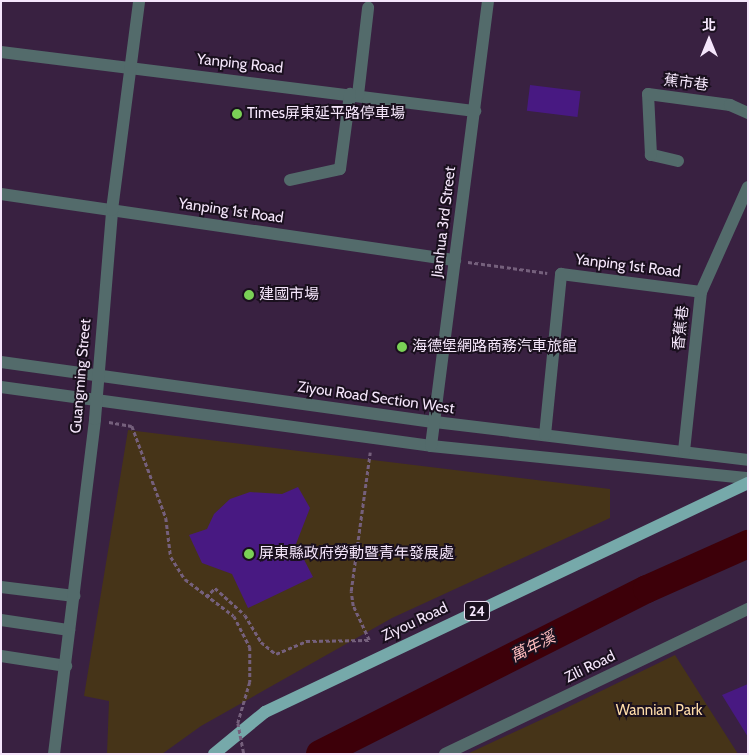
<!DOCTYPE html>
<meta charset="utf-8">
<style>
body{margin:0}
#map{position:relative;width:749px;height:755px;overflow:hidden;background:#392141;font-family:Cabin,"Noto Sans TC",sans-serif}
div>[style]{position:absolute}
[style*='--x']{left:calc(var(--x)*1px);top:calc(var(--y)*1px);width:calc(var(--w)*1px);rotate:calc(var(--a)*1deg)}
.green>*{inset:0;background:#463418}
.river>*{height:28px;margin:-14px;padding:0 14px;transform-origin:14px;border-radius:14px;background:#3d0009}
.building>*{inset:0;background:#481982;transform-origin:0 0}
.path>*{height:2.5px;margin-top:-1.25px;transform-origin:0;background:repeating-linear-gradient(90deg,#75607c 0 4px,transparent 0 6.5px)}
.minor>*{height:12px;margin:-6px;padding:0 6px;transform-origin:6px;border-radius:6px;background:#536b6b}
.major>*{height:12px;margin:-6px;padding:0 6px;transform-origin:6px;border-radius:6px;background:#76a9aa}
.path-bridge>*{height:2.5px;margin-top:-1.25px;transform-origin:0;background:repeating-linear-gradient(90deg,#75607c 0 4px,transparent 0 6.5px)}
.dots>*{width:14px;height:14px;translate:-50% -50%;box-sizing:border-box;border:2px solid #1a101e;border-radius:50%}
span{translate:-50% -50%;white-space:nowrap;text-align:center;line-height:1.15;-webkit-text-stroke:4px #1a101e;paint-order:stroke}
.shield-label span{padding:1px 4px;background:#1a101e;border:1px solid;border-radius:4px;-webkit-text-stroke-width:0}
.shield-label{font-size:14px;color:#f5e6fb;font-weight:700}
.street-label{font-size:15px;color:#f5e6fb}
.poi-label{font-size:15px;color:#f5e6fb}
.left{translate:0 -50%;text-align:left}
.park-label{font-size:15px;color:#fedca8}
.water-label{font-size:16px;color:#fbbabb;font-style:italic}
.frame{position:absolute;inset:0;border:2px solid #f5e6fb;pointer-events:none}
.north{position:absolute;left:684px;top:15px;width:50px;height:50px;-webkit-text-stroke:4px #1a101e;paint-order:stroke;rotate:0deg;font-size:14px;font-weight:700;line-height:20px;text-align:center;color:#f5e6fb}
.north::after{content:'';display:block;margin:auto;width:18px;height:22px;background:#f5e6fb;clip-path:polygon(50% 0,100% 100%,50% 72%,0 100%)}
</style>
<div id="map">
<div class="green">
<div style="clip-path:polygon(128px 430px,610px 489px,610px 518px,392px 618px,201px 726px,162px 754px,107px 754px,109px 701px,84px 696px)"></div>
<div style="clip-path:polygon(675px 655px,738px 754px,467px 754px,560px 711px)"></div>
</div>
<div class="river">
<div style="--x:320;--y:754;--w:366;--a:-26.8"></div>
<div style="--x:647;--y:589;--w:111;--a:-24"></div>
</div>
<div class="building">
<div style="left:530px;top:85px;width:51px;height:26px;rotate:7deg"></div>
<div style="clip-path:polygon(298px 487px,310px 508px,296px 544px,313px 577px,248px 608px,232px 574px,202px 563px,189px 535px,207px 529px,214px 514px,230px 499px,250px 492px,282px 494px)"></div>
<div style="clip-path:polygon(748px 684px,748px 737px,722px 695px)"></div>
</div>
<div class="path">
<div style="--x:468;--y:262;--w:80;--a:7.9"></div>
<div style="--x:109;--y:422;--w:23;--a:10"></div>
<div style="--x:132;--y:426;--w:98;--a:69.7"></div>
<div style="--x:206;--y:597;--w:13;--a:-45"></div>
<div style="--x:215;--y:588;--w:40;--a:42"></div>
<div style="--x:245;--y:615;--w:31;--a:59"></div>
<div style="--x:261;--y:642;--w:19;--a:39"></div>
<div style="--x:276;--y:654;--w:33;--a:-23"></div>
<div style="--x:306;--y:641;--w:63;--a:-0.9"></div>
<div style="--x:369;--y:640;--w:38;--a:-115"></div>
<div style="--x:353;--y:606;--w:15;--a:-98"></div>
<div style="--x:351;--y:591;--w:140;--a:-82.2"></div>
</div>
<div class="minor">
<div style="--x:1;--y:52;--w:478;--a:7.1"></div>
<div style="--x:358;--y:95;--w:88;--a:-83.4"></div>
<div style="--x:678;--y:161;--w:28;--a:-167"></div>
<div style="--x:651;--y:155;--w:61;--a:-92.8"></div>
<div style="--x:648;--y:94;--w:83;--a:7.6"></div>
<div style="--x:730;--y:105;--w:20;--a:24"></div>
<div style="--x:290;--y:180;--w:51;--a:-12.4"></div>
<div style="--x:340;--y:169;--w:76;--a:-82.4"></div>
<div style="--x:1;--y:194;--w:459;--a:8.3"></div>
<div style="--x:1;--y:362;--w:438;--a:7.9"></div>
<div style="--x:435;--y:422;--w:315;--a:6.9"></div>
<div style="--x:1;--y:387;--w:434;--a:7.8"></div>
<div style="--x:431;--y:446;--w:319;--a:5.8"></div>
<div style="--x:545;--y:435;--w:162;--a:-84.3"></div>
<div style="--x:561;--y:274;--w:141;--a:7.3"></div>
<div style="--x:431;--y:446;--w:449;--a:-82.7"></div>
<div style="--x:684;--y:451;--w:160;--a:-83.9"></div>
<div style="--x:701;--y:292;--w:115;--a:-65.9"></div>
<div style="--x:1;--y:587;--w:74;--a:7"></div>
<div style="--x:1;--y:620;--w:69;--a:8.4"></div>
<div style="--x:1;--y:656;--w:66;--a:8.7"></div>
<div style="--x:54;--y:754;--w:337;--a:-83"></div>
<div style="--x:95;--y:419;--w:210;--a:-85.3"></div>
<div style="--x:112;--y:210;--w:211;--a:-82.6"></div>
<div style="--x:445;--y:754;--w:336;--a:-25.6"></div>
</div>
<div class="major">
<div style="--x:214;--y:754;--w:66;--a:-39.5"></div>
<div style="--x:265;--y:712;--w:535;--a:-25.37"></div>
</div>
<div class="path-bridge">
<div style="--x:166;--y:518;--w:39;--a:83"></div>
<div style="--x:171;--y:557;--w:26;--a:58"></div>
<div style="--x:185;--y:579;--w:61;--a:37.1"></div>
<div style="--x:234;--y:616;--w:35;--a:63"></div>
<div style="--x:250;--y:647;--w:35;--a:90"></div>
<div style="--x:250;--y:682;--w:43;--a:106.3"></div>
<div style="--x:238;--y:723;--w:32;--a:79"></div>
</div>
<div class="dots">
<div style="left:237px;top:114px;background:#7ad156"></div>
<div style="left:249px;top:295px;background:#7ad156"></div>
<div style="left:402px;top:347px;background:#7ad156"></div>
<div style="left:249px;top:554px;background:#7ad156"></div>
</div>
<div class="shield-label">
<span style="left:477px;top:611px">24</span>
</div>
<div class="street-label">
<span style="left:240px;top:64px;rotate:6deg">Yanping Road</span>
<span style="left:686px;top:83px;rotate:7deg">蕉市巷</span>
<span style="left:231px;top:211px;rotate:8deg">Yanping 1st Road</span>
<span style="left:444px;top:222px;rotate:-83deg">Jianhua 3rd Street</span>
<span style="left:628px;top:266px;rotate:7deg">Yanping 1st Road</span>
<span style="left:681px;top:328px;rotate:-84deg">香蕉巷</span>
<span style="left:81px;top:376px;rotate:-85deg">Guangming Street</span>
<span style="left:376px;top:398px;rotate:8deg">Ziyou Road Section West</span>
<span style="left:415px;top:622px;rotate:-25deg">Ziyou Road</span>
<span style="left:590px;top:667px;rotate:-26deg">Zili Road</span>
</div>
<div class="poi-label">
<span class="left" style="left:247px;top:114px">Times屏東延平路停車場</span>
<span class="left" style="left:259px;top:295px">建國市場</span>
<span class="left" style="left:412px;top:347px">海德堡網路商務汽車旅館</span>
<span class="left" style="left:259px;top:554px">屏東縣政府勞動暨青年發展處</span>
</div>
<div class="park-label">
<span style="left:659px;top:711px">Wannian Park</span>
</div>
<div class="water-label">
<span style="left:533px;top:647px;rotate:-27deg">萬年溪</span>
</div>
<div class="frame"></div>
<div class="north">北</div>
</div>
